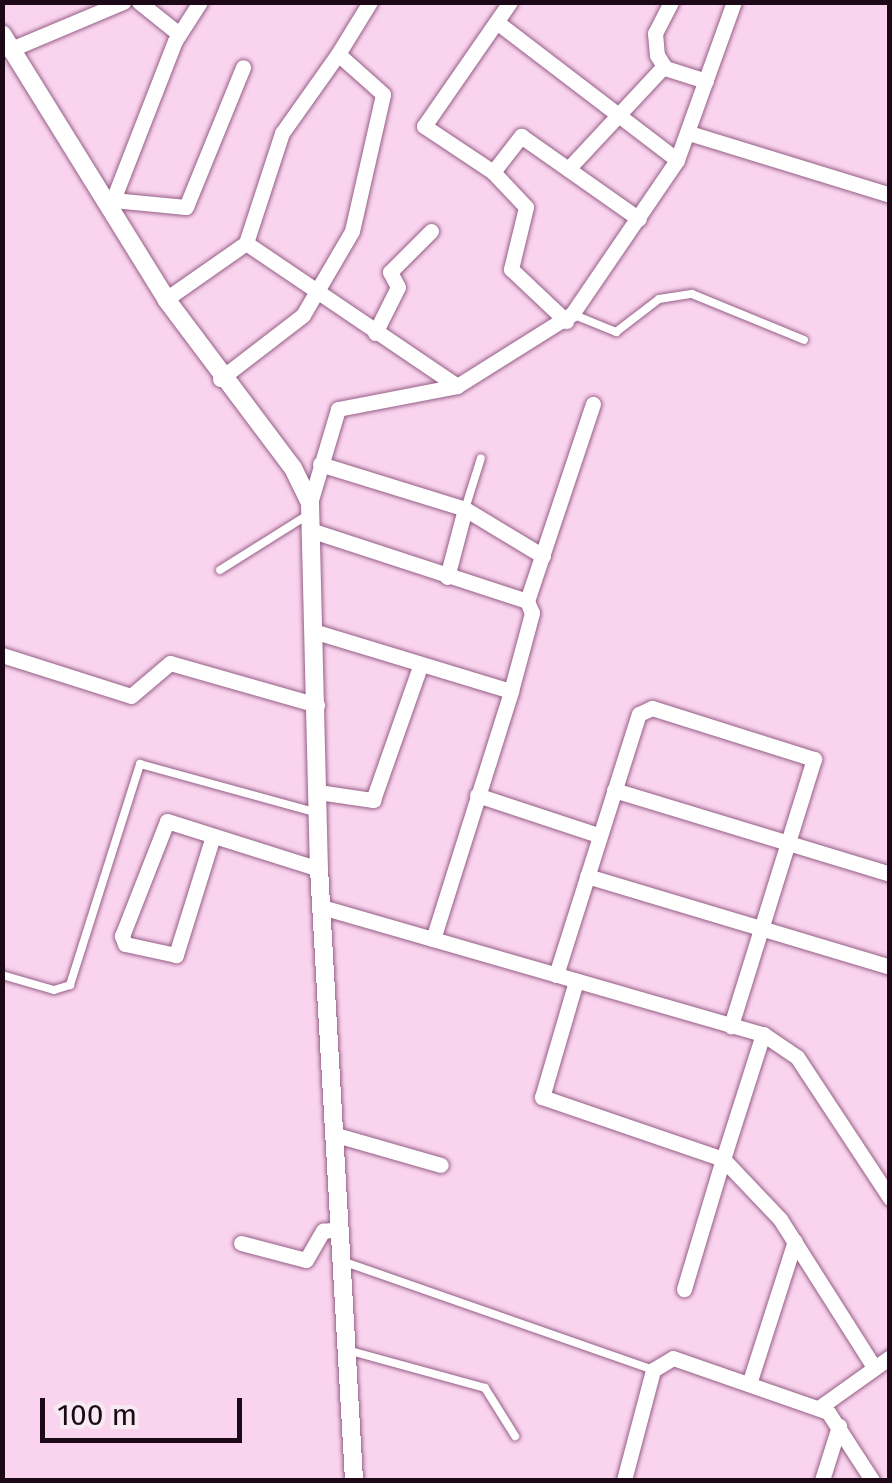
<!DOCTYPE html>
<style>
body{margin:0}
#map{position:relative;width:892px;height:1483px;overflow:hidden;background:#fad4ee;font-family:"Fira Sans",sans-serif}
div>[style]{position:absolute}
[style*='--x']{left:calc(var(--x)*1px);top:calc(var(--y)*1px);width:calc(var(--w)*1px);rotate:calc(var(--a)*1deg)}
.roads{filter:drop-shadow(0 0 2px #955e86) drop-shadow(0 0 2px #955e86)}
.service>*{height:8px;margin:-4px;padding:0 4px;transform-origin:4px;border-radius:4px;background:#fff}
.minor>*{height:15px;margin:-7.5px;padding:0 7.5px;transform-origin:7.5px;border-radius:7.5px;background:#fff}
.tertiary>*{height:18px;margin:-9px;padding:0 9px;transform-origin:9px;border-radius:9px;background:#fff}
span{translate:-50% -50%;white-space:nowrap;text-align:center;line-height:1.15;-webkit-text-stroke:8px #f7eaf2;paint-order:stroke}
.frame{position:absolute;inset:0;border:5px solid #1d0818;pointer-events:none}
.scale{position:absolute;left:40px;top:1398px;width:202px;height:45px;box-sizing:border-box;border:5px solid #1d0818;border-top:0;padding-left:12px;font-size:30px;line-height:35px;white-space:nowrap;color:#1d0818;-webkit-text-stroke:8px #f7eaf2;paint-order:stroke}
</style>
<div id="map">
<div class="roads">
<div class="service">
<div style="--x:572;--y:314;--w:48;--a:22.2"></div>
<div style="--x:616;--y:332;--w:54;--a:-37.5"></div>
<div style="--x:659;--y:299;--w:33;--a:-9"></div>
<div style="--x:692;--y:294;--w:121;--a:22.3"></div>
<div style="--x:465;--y:509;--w:53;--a:-72.6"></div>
<div style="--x:220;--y:570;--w:102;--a:-32.1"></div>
<div style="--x:2;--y:975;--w:54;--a:16.1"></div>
<div style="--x:54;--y:990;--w:17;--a:-17"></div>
<div style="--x:70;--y:985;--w:232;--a:-72.4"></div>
<div style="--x:140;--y:764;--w:185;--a:15.4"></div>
<div style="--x:342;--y:1261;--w:330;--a:19.3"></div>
<div style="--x:347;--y:1350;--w:143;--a:15.4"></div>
<div style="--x:485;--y:1388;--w:57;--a:58"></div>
</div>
<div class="minor">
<div style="--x:139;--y:2;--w:51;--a:38.7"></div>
<div style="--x:510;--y:2;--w:151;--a:124.7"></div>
<div style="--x:424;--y:126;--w:83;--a:33.7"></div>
<div style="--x:493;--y:172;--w:48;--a:46.7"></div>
<div style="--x:526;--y:207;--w:64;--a:103.6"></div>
<div style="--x:511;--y:269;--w:76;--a:43.4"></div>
<div style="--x:671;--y:2;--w:35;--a:117"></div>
<div style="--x:655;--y:33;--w:22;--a:85"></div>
<div style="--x:657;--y:55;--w:15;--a:58"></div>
<div style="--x:665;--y:68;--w:43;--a:17.6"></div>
<div style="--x:498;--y:23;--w:225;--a:37.4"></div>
<div style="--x:9;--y:50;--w:124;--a:-22.8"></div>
<div style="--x:689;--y:133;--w:210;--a:17.1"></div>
<div style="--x:568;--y:169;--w:141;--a:-47"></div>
<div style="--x:493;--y:172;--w:46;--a:-52.1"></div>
<div style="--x:521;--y:136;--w:144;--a:35.1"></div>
<div style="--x:113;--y:200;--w:73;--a:5.5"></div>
<div style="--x:186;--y:207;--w:151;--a:-67.8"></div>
<div style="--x:111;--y:205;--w:176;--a:-68.7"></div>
<div style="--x:175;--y:41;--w:46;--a:-57.3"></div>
<div style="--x:246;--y:243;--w:255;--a:34.1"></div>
<div style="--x:166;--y:299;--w:98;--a:-35"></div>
<div style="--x:246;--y:243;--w:116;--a:-71.9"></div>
<div style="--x:282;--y:133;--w:97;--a:-54.7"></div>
<div style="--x:375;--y:333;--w:51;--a:-63.4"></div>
<div style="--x:398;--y:287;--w:17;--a:-118"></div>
<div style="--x:390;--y:272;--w:58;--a:-45"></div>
<div style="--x:220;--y:379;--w:105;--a:-37.6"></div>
<div style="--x:303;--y:315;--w:97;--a:-59.7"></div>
<div style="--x:352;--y:231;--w:140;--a:-77.2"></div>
<div style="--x:383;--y:94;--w:60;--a:-138.4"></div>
<div style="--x:338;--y:54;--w:61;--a:-58.4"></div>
<div style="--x:320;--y:464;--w:152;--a:17.2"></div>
<div style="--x:465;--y:509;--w:91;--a:31.1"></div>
<div style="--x:310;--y:503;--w:98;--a:-73.4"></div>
<div style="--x:338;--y:409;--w:121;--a:-10.9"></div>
<div style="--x:457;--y:386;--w:136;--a:-32.1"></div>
<div style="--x:572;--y:314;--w:186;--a:-55.7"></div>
<div style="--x:677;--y:160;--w:168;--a:-70.2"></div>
<div style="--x:310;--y:530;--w:228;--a:18.1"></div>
<div style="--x:447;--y:577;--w:70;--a:-75.2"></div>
<div style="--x:313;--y:631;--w:207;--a:16.9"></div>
<div style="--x:2;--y:655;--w:135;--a:17.6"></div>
<div style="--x:131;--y:696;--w:51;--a:-40.2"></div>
<div style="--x:170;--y:663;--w:153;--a:15.9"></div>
<div style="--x:614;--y:790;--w:288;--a:16.9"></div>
<div style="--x:318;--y:792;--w:56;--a:8.3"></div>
<div style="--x:373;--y:800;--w:144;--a:-70.6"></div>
<div style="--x:477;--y:795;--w:127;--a:18.3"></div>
<div style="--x:213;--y:836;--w:125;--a:107.3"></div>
<div style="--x:176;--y:955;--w:52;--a:-167.8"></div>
<div style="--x:125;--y:944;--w:9;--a:-111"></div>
<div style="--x:122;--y:936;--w:123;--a:-68.6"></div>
<div style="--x:167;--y:821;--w:159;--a:17.5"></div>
<div style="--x:587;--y:876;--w:316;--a:16.7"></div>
<div style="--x:322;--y:907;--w:459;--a:16.1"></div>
<div style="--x:763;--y:1034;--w:41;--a:34.1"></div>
<div style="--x:797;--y:1057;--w:169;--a:56.6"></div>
<div style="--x:433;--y:939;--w:260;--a:-72.5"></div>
<div style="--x:511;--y:691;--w:81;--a:-74.9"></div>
<div style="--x:532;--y:613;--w:13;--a:-113"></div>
<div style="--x:527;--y:601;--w:208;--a:-71.5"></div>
<div style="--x:556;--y:975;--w:274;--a:-72.4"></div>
<div style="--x:639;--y:714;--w:14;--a:-25"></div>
<div style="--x:652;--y:708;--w:170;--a:17.5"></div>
<div style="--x:814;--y:759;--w:280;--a:107.3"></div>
<div style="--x:576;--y:981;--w:121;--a:106.3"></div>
<div style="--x:542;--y:1097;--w:191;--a:18.9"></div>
<div style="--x:723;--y:1159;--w:136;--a:106.7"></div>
<div style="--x:763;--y:1034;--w:131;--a:107.7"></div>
<div style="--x:723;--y:1159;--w:83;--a:46.5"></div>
<div style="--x:780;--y:1219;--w:175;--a:57.6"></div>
<div style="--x:333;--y:1134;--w:112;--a:16"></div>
<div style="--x:241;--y:1243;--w:67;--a:14.7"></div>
<div style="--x:306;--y:1260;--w:34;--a:-60"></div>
<div style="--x:323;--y:1231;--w:17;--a:-7"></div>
<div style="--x:749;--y:1384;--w:150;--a:-72.2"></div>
<div style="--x:820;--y:1407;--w:86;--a:-35.5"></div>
<div style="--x:624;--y:1480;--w:114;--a:-75.2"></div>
<div style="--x:653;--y:1370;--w:23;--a:-31"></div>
<div style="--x:673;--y:1358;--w:164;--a:19.2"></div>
<div style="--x:828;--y:1412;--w:81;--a:57.1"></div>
<div style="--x:822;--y:1480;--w:57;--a:-72.5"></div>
</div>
<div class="tertiary">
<div style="--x:2;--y:34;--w:312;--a:58.2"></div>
<div style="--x:166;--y:299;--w:211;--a:53.1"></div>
<div style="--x:293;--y:468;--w:39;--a:64"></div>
<div style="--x:310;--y:503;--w:366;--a:88.6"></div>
<div style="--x:319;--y:869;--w:612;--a:86.72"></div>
</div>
</div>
<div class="frame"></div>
<div class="scale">100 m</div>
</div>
